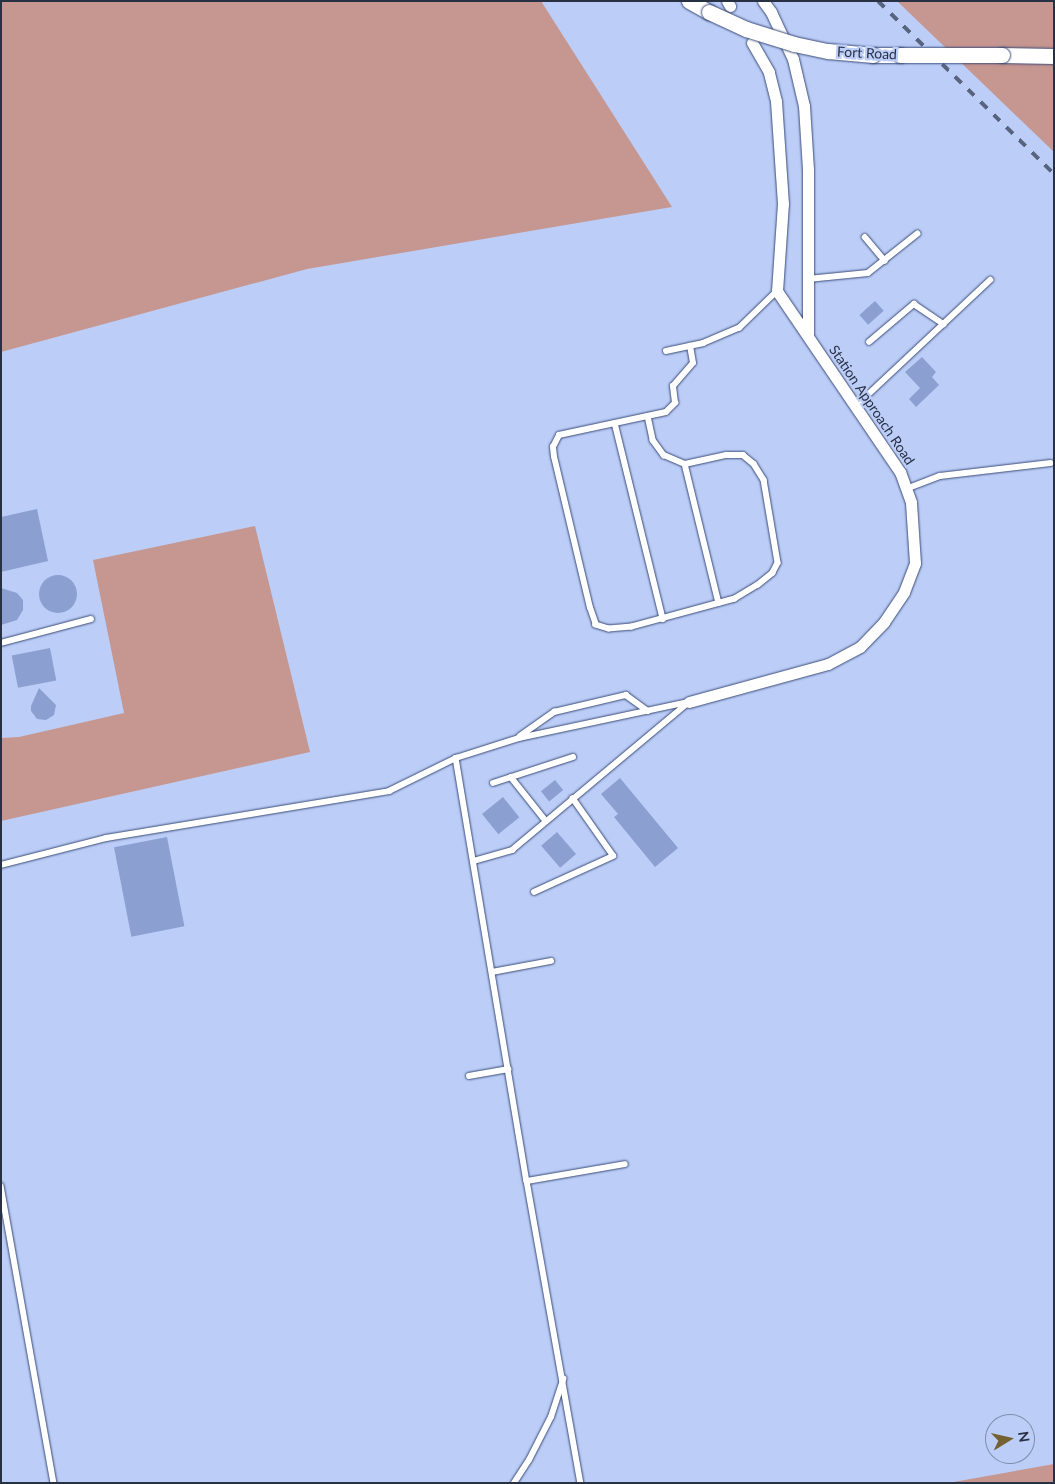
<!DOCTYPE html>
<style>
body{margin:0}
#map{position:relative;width:1055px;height:1484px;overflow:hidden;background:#bccef8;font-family:Lato,sans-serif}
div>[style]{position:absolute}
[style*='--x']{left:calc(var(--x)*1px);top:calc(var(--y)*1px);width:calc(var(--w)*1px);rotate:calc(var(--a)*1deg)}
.green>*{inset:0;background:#c69690}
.building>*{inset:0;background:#8b9fd1;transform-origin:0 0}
.round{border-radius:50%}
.roads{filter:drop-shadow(0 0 1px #3a4b77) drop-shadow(0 0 1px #3a4b77)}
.service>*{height:5.5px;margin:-2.75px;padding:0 2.75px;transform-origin:2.75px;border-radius:2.75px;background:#fff}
.minor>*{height:11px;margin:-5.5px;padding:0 5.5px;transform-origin:5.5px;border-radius:5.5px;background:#fff}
.tertiary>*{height:15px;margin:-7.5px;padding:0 7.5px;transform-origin:7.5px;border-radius:7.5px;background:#fff}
.rail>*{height:4px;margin-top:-2px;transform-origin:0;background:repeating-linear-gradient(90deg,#58637e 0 9px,transparent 0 18px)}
.bridges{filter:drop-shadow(0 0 1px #3a4b77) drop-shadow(0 0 1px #3a4b77)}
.tertiary-bridge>*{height:15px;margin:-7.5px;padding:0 7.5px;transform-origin:7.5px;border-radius:7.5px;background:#fff}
span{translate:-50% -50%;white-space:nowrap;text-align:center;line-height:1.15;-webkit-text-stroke:4.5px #bccef8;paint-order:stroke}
.street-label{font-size:14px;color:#283044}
.frame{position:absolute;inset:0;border:2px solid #283044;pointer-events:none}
.north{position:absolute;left:985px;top:1414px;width:50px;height:50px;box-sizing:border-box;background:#bccef8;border:1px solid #818fb0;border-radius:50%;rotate:81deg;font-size:14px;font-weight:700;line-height:20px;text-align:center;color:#283044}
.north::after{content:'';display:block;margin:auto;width:18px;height:22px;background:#766231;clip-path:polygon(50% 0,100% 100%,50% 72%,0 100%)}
</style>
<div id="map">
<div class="green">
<div style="clip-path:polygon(1px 1px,541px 1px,672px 207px,307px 269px,1px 352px)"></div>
<div style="clip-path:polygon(897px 1px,1054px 1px,1054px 152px)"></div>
<div style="clip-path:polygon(255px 526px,310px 752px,1px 821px,1px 738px,19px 737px,124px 713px,93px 560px)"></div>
<div style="clip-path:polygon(1054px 1464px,1054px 1483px,948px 1483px)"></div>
</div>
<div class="building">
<div style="left:875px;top:301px;width:13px;height:21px;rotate:48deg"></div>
<div style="clip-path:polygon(922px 357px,936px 372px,932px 377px,939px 385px,916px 407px,909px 399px,920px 388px,905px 372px)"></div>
<div style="clip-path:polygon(37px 509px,48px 561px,1px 572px,1px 517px)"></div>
<div class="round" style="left:39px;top:575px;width:38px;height:38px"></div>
<div style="clip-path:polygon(1px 588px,17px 593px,23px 600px,23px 610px,17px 620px,1px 625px)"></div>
<div style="left:50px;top:648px;width:33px;height:39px;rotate:79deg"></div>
<div style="clip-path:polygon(39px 688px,56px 705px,54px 715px,46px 720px,37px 719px,31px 711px,31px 706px)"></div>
<div style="clip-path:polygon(620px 778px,678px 848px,655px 867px,614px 817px,618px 814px,601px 794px)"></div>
<div style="left:555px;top:780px;width:13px;height:18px;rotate:51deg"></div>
<div style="left:503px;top:797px;width:26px;height:27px;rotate:51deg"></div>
<div style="left:557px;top:832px;width:29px;height:21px;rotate:49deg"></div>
<div style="left:167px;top:837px;width:91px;height:54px;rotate:79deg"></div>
</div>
<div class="roads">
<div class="service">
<div style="--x:865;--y:237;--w:31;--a:50"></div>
<div style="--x:808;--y:279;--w:60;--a:-5.7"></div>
<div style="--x:868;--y:273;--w:63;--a:-38.5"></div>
<div style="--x:869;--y:342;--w:59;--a:-40.2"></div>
<div style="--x:914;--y:304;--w:36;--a:34"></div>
<div style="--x:666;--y:351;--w:38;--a:-12"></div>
<div style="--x:703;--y:343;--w:39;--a:-23"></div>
<div style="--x:739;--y:328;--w:53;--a:-44.2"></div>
<div style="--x:856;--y:406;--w:184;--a:-43.2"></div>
<div style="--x:648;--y:416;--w:25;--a:78"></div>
<div style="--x:653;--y:440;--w:19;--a:54"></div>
<div style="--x:664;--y:455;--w:23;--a:23"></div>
<div style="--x:685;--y:464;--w:42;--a:-12.4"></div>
<div style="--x:726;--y:455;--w:17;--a:0"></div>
<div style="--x:743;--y:455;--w:14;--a:39"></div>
<div style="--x:754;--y:464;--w:19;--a:58"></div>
<div style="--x:764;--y:480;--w:84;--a:80.4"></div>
<div style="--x:778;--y:563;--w:11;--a:117"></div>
<div style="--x:773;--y:573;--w:19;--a:141"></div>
<div style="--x:758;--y:585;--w:27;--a:149"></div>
<div style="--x:735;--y:599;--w:107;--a:164.8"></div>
<div style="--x:632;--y:627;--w:23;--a:175"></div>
<div style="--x:609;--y:629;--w:14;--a:-163"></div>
<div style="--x:596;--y:625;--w:18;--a:-109"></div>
<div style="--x:590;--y:608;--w:155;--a:-103.4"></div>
<div style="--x:554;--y:457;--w:10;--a:-96"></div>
<div style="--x:553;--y:447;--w:13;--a:-63"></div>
<div style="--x:559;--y:435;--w:109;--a:-12.1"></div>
<div style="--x:666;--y:412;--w:13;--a:-45"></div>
<div style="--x:675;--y:403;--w:17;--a:-97"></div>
<div style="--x:673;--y:386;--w:30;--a:-49"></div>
<div style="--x:693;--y:363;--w:17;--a:-100"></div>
<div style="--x:615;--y:423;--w:202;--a:76.2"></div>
<div style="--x:685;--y:464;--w:143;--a:76.3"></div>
<div style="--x:906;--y:489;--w:36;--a:-21"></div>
<div style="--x:940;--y:476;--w:111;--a:-6.7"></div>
<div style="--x:1;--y:643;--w:93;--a:-14.9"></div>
<div style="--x:520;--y:736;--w:42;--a:-35.2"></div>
<div style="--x:554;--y:712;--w:74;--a:-13.3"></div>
<div style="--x:626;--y:695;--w:27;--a:36"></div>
<div style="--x:456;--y:758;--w:429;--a:80.5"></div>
<div style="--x:527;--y:1181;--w:307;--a:79.9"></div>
<div style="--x:511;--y:777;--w:56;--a:51.5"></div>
<div style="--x:493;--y:783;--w:84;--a:-18"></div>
<div style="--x:474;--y:861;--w:40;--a:-16"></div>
<div style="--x:512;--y:850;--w:229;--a:-39.9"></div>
<div style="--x:1;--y:865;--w:108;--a:-14.4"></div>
<div style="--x:106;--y:838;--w:287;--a:-9.4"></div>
<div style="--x:389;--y:791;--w:75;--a:-26.2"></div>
<div style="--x:456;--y:758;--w:66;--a:-17.6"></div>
<div style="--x:519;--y:738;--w:174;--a:-12"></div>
<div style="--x:534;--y:892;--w:87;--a:-24.5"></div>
<div style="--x:613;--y:856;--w:70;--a:-125.1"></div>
<div style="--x:492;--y:972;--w:60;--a:-10.6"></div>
<div style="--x:469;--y:1076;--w:40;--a:-10"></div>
<div style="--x:527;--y:1181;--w:99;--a:-9.8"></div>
<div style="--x:1;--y:1186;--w:302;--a:79.9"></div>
<div style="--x:514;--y:1483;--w:27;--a:-57"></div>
<div style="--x:529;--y:1460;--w:48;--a:-62.9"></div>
<div style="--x:551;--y:1417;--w:40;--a:-72"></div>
</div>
<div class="minor">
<div style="--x:727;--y:1;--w:6;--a:59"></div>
<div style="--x:763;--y:1;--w:14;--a:54"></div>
<div style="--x:771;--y:12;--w:52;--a:64.9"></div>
<div style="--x:793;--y:59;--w:48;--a:76.8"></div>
<div style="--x:804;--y:106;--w:63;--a:86.4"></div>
<div style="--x:808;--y:169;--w:167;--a:90"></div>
<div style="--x:689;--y:702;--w:144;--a:-15.3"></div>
<div style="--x:828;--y:664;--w:36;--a:-28"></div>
<div style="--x:860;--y:647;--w:35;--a:-46"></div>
<div style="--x:884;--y:622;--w:36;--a:-56"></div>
<div style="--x:904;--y:592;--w:31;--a:-69"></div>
<div style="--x:915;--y:563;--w:61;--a:-93.8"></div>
<div style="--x:911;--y:502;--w:32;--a:-110"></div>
<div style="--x:900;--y:472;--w:219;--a:-124.2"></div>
<div style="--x:777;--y:291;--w:87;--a:-86.1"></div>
<div style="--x:783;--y:204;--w:103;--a:-93.9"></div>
<div style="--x:776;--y:101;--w:30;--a:-104"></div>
<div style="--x:769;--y:72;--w:34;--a:-120"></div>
</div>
<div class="tertiary">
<div style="--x:689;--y:1;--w:23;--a:29"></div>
<div style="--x:873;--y:55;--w:27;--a:0"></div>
<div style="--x:1002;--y:55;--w:52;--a:1.1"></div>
</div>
</div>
<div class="rail">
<div style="--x:878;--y:1;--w:247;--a:44.5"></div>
</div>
<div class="bridges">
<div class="tertiary-bridge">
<div style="--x:709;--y:12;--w:41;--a:24.7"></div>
<div style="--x:746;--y:29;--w:50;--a:17.4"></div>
<div style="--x:794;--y:44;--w:35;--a:12"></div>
<div style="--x:828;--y:51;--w:45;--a:5.1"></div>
<div style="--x:900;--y:55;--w:102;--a:0"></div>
</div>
</div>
<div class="street-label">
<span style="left:867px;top:53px;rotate:3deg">Fort Road</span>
<span style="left:872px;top:405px;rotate:56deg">Station Approach Road</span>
</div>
<div class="frame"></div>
<div class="north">N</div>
</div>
